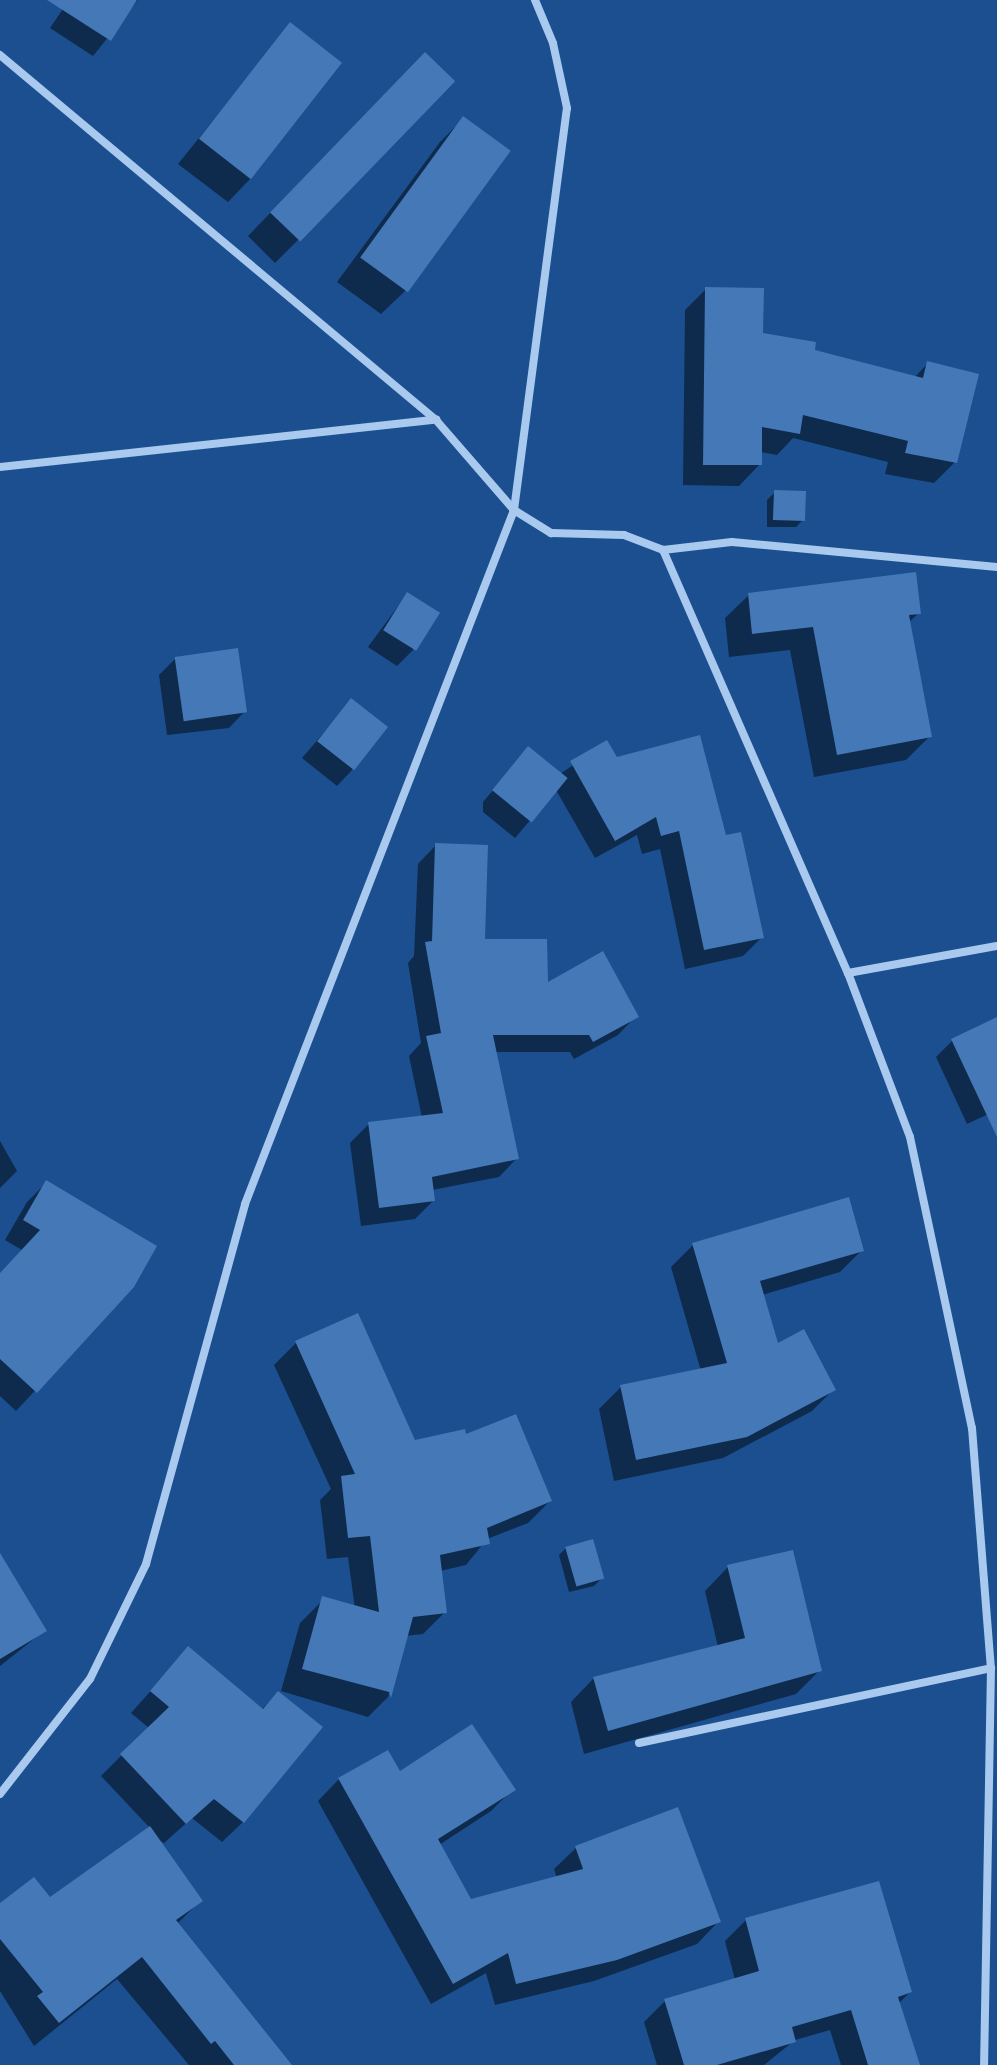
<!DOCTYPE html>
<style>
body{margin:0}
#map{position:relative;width:997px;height:2065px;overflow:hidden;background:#1b4f8f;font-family:Signika,sans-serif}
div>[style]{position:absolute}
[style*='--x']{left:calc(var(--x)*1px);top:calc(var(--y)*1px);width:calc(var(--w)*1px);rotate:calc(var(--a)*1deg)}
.shadow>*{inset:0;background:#0007}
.building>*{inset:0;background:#4478b7;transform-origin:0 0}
.street>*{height:8px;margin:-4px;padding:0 4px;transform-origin:4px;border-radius:4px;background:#a9c9ee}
span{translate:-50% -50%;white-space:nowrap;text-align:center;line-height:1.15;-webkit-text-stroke:7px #1b4f8f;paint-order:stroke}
</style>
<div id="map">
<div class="shadow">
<div style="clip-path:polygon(69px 0,138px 0,93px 56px,50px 28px)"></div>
<div style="clip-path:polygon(290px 25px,251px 178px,228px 202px,178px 164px)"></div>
<div style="clip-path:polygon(401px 78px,299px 239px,275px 263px,248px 236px)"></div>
<div style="clip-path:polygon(464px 118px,508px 151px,405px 291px,381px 314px,337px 282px,440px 142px)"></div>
<div style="clip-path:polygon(706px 289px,761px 334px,812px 351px,914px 378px,928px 363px,955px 462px,934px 483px,885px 474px,888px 462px,793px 438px,777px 455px,760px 452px,760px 464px,739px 486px,683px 485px,685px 310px)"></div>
<div style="clip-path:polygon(775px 492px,804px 519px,796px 527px,767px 527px,767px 500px)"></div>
<div style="clip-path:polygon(407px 594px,413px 650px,397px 666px,368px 647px)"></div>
<div style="clip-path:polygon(749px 595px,919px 613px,908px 623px,930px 736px,906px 760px,814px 777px,790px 650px,729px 657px,725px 618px)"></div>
<div style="clip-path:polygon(176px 658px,245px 711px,229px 728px,167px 735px,159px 675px)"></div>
<div style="clip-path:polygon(351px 701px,353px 769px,337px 786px,302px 758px)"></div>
<div style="clip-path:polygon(606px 743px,616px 760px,725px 838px,762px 937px,743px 956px,685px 969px,660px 849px,642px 854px,637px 835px,595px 858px,556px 790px,515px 838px,483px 812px,483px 802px,528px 749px,560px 774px)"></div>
<div style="clip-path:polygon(436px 845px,483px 941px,546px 986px,636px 1016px,618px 1035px,574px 1059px,570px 1052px,494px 1052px,517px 1158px,499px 1177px,432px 1190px,433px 1201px,415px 1219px,361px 1226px,350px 1143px,369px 1124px,422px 1118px,409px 1056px,421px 1043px,408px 963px,414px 956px,418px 864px)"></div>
<div style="clip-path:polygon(997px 1019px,997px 1110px,967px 1124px,936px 1057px,952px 1041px)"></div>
<div style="clip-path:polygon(0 1141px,17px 1171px,0 1188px)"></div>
<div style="clip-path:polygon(46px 1183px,132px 1286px,16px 1411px,0 1396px,0 1274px,22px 1250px,5px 1240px,27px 1202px)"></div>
<div style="clip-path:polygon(693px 1245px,862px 1250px,840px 1272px,762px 1295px,777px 1346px,834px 1389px,812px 1411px,723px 1458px,614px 1481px,599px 1409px,621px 1387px,701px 1371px,671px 1267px)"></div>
<div style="clip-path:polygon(296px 1343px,414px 1442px,464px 1437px,550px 1501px,528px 1523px,487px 1539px,466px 1565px,440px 1571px,445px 1612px,423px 1634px,405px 1636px,388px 1697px,368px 1717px,281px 1691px,300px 1623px,322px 1601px,355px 1609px,348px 1557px,327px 1559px,320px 1500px,331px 1489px,274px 1365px)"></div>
<div style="clip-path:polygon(566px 1548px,602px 1578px,594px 1586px,569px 1592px,559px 1555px)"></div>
<div style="clip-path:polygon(728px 1567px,820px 1670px,796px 1694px,584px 1754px,571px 1702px,594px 1678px,718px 1647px,705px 1591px)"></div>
<div style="clip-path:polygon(0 1589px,44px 1631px,0 1666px)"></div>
<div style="clip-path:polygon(188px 1649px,261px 1710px,278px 1693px,243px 1822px,222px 1842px,192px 1818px,164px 1843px,157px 1839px,201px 1900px,177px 1924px,289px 2065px,189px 2065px,117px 1979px,34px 2046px,0 1991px,0 1906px,49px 1899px,150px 1828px,101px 1776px,149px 1728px,131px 1713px)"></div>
<div style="clip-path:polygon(400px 1774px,513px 1789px,491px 1811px,439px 1845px,470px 1901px,557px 1878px,554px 1869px,576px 1848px,718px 1922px,697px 1944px,594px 1981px,495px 2005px,486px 1973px,431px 2004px,318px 1801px,339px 1779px)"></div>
<div style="clip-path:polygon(746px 1920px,910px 1992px,898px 2004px,918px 2065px,841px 2065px,830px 2030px,795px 2040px,764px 2065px,657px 2065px,644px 2022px,665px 2001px,735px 1980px,725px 1941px)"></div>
</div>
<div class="building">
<div style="clip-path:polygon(47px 0,137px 0,111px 41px)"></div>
<div style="left:290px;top:22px;width:66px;height:148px;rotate:38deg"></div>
<div style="left:425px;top:52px;width:42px;height:223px;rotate:44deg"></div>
<div style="left:463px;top:116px;width:59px;height:175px;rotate:36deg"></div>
<div style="clip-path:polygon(705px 287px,764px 288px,763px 333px,816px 342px,815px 350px,923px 378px,927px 361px,979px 374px,957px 463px,905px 453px,908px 441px,803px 415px,800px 434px,762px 427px,762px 465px,703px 465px)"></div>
<div style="left:774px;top:490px;width:32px;height:30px;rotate:2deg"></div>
<div style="clip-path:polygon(916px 572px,921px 614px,909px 615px,932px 737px,837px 755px,813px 627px,752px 634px,748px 593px)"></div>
<div style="left:407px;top:592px;width:39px;height:45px;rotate:32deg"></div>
<div style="left:238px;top:648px;width:65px;height:64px;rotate:82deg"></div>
<div style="left:351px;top:698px;width:47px;height:55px;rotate:38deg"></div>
<div style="clip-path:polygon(700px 735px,726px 835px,741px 832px,764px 938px,704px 950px,679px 831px,661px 836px,656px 817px,615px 841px,570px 761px,607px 740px,617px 757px)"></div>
<div style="left:528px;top:746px;width:51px;height:57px;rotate:39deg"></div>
<div style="clip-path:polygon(435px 843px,488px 845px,485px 939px,547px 939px,548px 982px,603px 951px,639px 1017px,593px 1042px,589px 1035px,493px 1035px,519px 1159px,432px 1177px,435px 1201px,379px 1208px,368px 1122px,443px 1113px,426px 1036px,441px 1033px,425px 942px,432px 941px)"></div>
<div style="clip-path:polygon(997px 1017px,997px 1137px,951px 1039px)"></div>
<div style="clip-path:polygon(46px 1180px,157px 1246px,134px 1287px,37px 1393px,0 1359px,0 1273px,40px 1230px,23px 1220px)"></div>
<div style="clip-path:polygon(849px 1197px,864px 1251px,760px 1281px,778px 1343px,804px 1329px,836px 1390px,747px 1437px,636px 1460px,620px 1385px,727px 1363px,692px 1243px)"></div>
<div style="clip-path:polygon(358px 1313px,415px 1440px,465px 1429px,466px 1434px,516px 1414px,552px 1501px,487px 1528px,490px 1544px,440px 1555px,447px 1613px,413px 1617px,391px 1698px,389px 1692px,302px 1669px,322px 1596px,379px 1612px,370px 1536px,348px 1538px,341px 1476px,355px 1474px,295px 1341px)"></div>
<div style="left:593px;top:1539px;width:41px;height:29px;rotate:74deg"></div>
<div style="clip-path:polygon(793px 1550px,822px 1671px,608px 1731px,593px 1677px,745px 1638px,727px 1565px)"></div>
<div style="clip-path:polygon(0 1553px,47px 1631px,0 1659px)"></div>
<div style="clip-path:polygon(188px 1646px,263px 1709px,278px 1691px,323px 1727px,244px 1823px,214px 1799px,186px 1824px,120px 1754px,169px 1707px,150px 1691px)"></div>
<div style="clip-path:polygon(472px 1724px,516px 1790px,438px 1839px,471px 1899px,583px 1869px,575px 1846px,678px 1807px,721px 1922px,617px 1960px,516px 1984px,508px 1953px,453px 1984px,338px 1778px,388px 1750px,400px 1771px)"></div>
<div style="clip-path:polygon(150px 1826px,203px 1901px,176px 1920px,292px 2065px,234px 2065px,215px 2041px,211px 2044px,142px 1957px,59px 2023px,37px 1996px,43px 1992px,0 1939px,0 1903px,34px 1877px,50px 1897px)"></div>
<div style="clip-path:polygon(879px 1881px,912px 1992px,898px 1997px,920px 2065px,868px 2065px,851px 2010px,792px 2027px,796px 2042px,717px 2065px,684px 2065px,664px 1999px,759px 1971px,745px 1918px)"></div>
</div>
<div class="street">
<div style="--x:0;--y:55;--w:569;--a:39.93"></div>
<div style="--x:436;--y:420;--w:119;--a:49.1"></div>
<div style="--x:514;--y:510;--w:44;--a:31.9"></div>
<div style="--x:551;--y:533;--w:73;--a:1.6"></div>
<div style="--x:624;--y:535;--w:42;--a:21"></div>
<div style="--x:663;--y:550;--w:462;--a:66.4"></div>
<div style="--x:848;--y:973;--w:175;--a:69.3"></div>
<div style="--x:910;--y:1137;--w:298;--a:78"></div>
<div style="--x:972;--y:1428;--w:241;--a:85.5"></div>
<div style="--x:991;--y:1668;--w:397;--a:91"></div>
<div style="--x:0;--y:467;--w:439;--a:-6.2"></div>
<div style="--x:663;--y:550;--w:69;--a:-6.6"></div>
<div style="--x:732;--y:542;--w:266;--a:5.4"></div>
<div style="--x:848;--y:973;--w:151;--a:-10.3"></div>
<div style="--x:639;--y:1743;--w:360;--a:-12"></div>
<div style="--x:0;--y:1794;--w:146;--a:-52"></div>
<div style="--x:90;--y:1679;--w:128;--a:-64"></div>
<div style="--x:146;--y:1564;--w:373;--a:-74.6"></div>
<div style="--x:245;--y:1204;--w:744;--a:-68.81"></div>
<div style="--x:514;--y:510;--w:405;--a:-82.5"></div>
<div style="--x:567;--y:108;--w:66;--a:-102.2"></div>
<div style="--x:553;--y:43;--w:47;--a:-112.7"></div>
</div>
</div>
